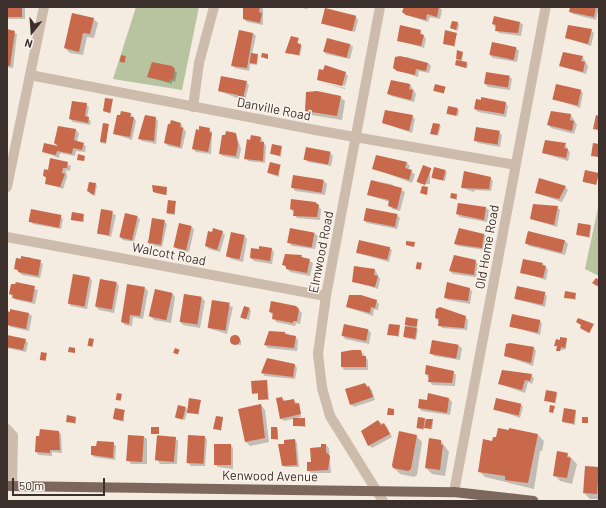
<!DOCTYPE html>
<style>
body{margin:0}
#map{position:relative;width:606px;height:508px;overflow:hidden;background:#f4ebe1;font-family:Barlow,sans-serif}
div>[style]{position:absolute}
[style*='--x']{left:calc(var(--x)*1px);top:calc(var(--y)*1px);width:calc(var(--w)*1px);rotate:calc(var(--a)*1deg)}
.green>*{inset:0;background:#b8c4a0}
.shadow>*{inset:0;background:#0003;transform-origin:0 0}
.building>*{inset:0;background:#c8694b;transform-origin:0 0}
.round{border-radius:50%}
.minor>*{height:10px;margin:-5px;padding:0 5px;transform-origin:5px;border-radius:5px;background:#cdbbac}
.major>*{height:10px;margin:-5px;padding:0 5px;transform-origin:5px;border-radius:5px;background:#7d675c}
span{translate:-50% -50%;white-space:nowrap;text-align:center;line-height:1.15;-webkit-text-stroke:3px #fbf5ee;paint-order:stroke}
.street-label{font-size:13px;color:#3b302b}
.frame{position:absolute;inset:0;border:8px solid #3b302b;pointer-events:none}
.north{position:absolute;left:12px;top:12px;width:40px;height:40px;-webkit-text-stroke:3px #fbf5ee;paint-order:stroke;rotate:197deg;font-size:11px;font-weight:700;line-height:16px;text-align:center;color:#3b302b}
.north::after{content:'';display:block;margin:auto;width:14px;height:18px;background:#3b302b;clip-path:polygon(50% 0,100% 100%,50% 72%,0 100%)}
.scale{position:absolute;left:12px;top:478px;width:93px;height:18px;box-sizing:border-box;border:2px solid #3b302b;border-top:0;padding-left:5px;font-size:12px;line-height:14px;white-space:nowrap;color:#3b302b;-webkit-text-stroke:3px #fbf5ee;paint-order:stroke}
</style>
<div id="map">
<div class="green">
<div style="clip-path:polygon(136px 7px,199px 7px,182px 90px,113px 79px)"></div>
<div style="clip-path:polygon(599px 203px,599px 276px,585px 269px)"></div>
</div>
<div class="shadow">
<div style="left:7px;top:7px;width:18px;height:12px"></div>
<div style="clip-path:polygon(244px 7px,263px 7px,263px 25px,247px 22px,244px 19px)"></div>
<div style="clip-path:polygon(297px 7px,308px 7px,307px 9px)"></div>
<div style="clip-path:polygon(405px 7px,439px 7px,442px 10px,440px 19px,430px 17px,428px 22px,406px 15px)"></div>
<div style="clip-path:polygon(571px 7px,599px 7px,596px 20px,573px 14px,570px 11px)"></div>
<div style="clip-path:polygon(356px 17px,358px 20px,355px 32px,322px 23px)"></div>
<div style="clip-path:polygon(93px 19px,98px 23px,94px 38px,87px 37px,83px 55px,70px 53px,65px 48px)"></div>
<div style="clip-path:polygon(453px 22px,459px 24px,458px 31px,451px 28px)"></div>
<div style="clip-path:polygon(520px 22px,523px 25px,521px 36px,499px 33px,493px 24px)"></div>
<div style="clip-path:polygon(7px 30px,17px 34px,13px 68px,7px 67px)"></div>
<div style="clip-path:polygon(591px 30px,594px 33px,591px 46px,566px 38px)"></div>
<div style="clip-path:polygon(420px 31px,426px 39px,424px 48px,398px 40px)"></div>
<div style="clip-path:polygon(253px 33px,256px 36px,252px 54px,258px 56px,257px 65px,250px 64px,249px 71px,235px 68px,232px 65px)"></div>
<div style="clip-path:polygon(456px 34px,455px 47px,444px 43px)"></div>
<div style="clip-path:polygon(298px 38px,298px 44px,302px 46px,300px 56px,287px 53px)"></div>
<div style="clip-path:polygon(328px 39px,350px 44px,353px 47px,350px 59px,326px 54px,323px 51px)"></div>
<div style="clip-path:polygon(516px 48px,519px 51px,517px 62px,493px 58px,490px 55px)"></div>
<div style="clip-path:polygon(463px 53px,462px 62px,468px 64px,467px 68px,456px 65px,460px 62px,457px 59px)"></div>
<div style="clip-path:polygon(582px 56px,588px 66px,586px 74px,561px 66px)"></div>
<div style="clip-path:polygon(407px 57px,428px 63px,431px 66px,429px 73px,419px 71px,418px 77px,397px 70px,396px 58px)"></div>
<div style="clip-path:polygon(174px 70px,177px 73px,175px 82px,172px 81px,172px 84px,148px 77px)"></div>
<div style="clip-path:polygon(345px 73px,348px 76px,345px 86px,318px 80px)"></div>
<div style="clip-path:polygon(487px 73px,509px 77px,512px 79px,510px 90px,488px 87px,485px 84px)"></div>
<div style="clip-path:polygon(391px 81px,410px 84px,416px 94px,414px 102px,391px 96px,389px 94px)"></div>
<div style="clip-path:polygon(246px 82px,249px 85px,245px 101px,219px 91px)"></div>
<div style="clip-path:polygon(320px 82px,345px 88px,345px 89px)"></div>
<div style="clip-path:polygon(580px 91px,583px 93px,580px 108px,554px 99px)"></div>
<div style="clip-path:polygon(340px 97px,345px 101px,342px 120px,311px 115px,306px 111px)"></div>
<div style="clip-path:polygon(112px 100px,111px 113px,105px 112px,104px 111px)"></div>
<div style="clip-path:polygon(505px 103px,508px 106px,506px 117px,478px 112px,475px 109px)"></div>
<div style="clip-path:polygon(86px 104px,89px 107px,87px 118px,91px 121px,90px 125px,73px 122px,70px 119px)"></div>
<div style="clip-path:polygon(449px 107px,459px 110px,458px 116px,448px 114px)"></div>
<div style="clip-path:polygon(122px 112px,131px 114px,136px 121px,132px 140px,114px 134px)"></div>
<div style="clip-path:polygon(552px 112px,571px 115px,577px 125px,574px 134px,551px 128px,549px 125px)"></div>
<div style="clip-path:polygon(412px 116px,415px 119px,412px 133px,383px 123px)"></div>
<div style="clip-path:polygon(155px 118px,158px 121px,156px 144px,142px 141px,139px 138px)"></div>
<div style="clip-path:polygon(181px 124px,186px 132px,182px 149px,168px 146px,165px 143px)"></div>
<div style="left:433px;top:124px;width:8px;height:10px;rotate:14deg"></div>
<div style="clip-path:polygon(108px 125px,106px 144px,101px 143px,100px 142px)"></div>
<div style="clip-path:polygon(209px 129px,212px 132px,211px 154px,196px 152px,193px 149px)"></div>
<div style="clip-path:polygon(76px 130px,79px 133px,77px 142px,86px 146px,85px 152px,76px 151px,75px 156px,60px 153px,59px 158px,43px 152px,60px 147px)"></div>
<div style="clip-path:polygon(499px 132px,502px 135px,500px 147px,478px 143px,475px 140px)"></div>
<div style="clip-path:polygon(236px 134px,241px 149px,239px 159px,223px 156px,220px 153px)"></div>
<div style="clip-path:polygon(261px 138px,266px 146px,265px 163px,248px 161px,245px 158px,251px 141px)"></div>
<div style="clip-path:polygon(565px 144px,570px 153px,568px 161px,543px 153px)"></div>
<div style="clip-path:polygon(282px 147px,281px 157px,271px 154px)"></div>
<div style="clip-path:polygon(330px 153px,333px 156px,331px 166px,308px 162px,305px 159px)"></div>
<div style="clip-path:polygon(51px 159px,71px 166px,70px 171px,66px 170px,67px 177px,63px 189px,46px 183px,47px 179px,44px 176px,48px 171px)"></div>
<div style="clip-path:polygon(407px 163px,410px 166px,408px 170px,415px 174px,412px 183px,373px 168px)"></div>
<div style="clip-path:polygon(280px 166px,279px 177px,268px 173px)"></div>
<div style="clip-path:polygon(435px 168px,447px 172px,445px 181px,433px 178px)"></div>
<div style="clip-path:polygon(430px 169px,430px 184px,421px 184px,420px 183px)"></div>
<div style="left:586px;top:171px;width:13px;height:11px;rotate:13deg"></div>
<div style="clip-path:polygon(490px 178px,493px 181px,491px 191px,475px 190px,474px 192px,462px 188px)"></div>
<div style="clip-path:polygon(324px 181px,327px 184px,325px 195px,295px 191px,293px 188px)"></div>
<div style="clip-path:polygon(371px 181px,391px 184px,405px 192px,400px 211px,392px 209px,390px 202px,368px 195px)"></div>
<div style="clip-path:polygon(90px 183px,97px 185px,95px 196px,90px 194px)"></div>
<div style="clip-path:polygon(153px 186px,167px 188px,167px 195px,155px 193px)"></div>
<div style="clip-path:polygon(565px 187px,568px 190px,562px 202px,536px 193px)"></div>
<div style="clip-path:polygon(457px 195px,457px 200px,451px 198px)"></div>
<div style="clip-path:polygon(175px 202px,175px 215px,168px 214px,167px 213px)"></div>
<div style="clip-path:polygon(318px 206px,321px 209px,320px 220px,297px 218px,291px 209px)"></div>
<div style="clip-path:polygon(557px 207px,560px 210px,557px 227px,531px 219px)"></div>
<div style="clip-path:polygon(486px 208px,489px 210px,487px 222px,460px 217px,457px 214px)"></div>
<div style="clip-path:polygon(367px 209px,397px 215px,400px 218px,397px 229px,367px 223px,364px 220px)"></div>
<div style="clip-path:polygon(102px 210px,116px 215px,111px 237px,97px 232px)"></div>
<div style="clip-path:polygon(84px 215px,84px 222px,72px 219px)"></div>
<div style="clip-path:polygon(60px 216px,63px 219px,61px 229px,33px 224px,30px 221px)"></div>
<div style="clip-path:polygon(137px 217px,140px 219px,134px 242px,123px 240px,120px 237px)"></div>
<div style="clip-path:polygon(164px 221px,167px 224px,162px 247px,150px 245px,147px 242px)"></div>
<div style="clip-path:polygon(591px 226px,590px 238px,577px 235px)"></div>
<div style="clip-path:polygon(192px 227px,194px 230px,189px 252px,177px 249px,175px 246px)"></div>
<div style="clip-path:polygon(222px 232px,225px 235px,220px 252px,209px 249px,206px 246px)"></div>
<div style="clip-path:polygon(529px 232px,565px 241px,568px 244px,565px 255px,529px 246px,526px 243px)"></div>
<div style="clip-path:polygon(315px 234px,318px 236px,315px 249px,292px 246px,289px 243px)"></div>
<div style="clip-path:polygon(484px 234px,487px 237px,485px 250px,458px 246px,455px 244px)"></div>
<div style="clip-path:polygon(244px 236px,247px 239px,243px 262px,231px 259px,228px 256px)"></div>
<div style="clip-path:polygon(389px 248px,392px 250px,389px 262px,357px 253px)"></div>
<div style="clip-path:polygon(252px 249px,271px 249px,274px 252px,272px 264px,254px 261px,251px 258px)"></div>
<div style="clip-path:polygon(301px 256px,313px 263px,310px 276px,290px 272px,284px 265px)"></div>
<div style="clip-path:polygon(29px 257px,43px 264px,40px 278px,22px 275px,15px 268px,17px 259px)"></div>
<div style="clip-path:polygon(475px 261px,478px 264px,476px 277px,453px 274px,450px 271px)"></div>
<div style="clip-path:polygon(543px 264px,548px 270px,546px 280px,521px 272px)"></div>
<div style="clip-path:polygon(375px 270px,380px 279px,378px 289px,353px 281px)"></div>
<div style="clip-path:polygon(90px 278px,92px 281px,87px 309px,71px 306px,68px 303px)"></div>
<div style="clip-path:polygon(16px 283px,38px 290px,35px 304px,16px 300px,10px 294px)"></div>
<div style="clip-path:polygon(117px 283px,119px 286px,114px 313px,99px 310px,96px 307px)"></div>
<div style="clip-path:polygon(145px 288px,148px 291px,143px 319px,133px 317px,132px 326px,125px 325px,122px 322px)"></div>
<div style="clip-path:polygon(469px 289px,472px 291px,470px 304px,448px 300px,445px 297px)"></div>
<div style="clip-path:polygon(544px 293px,547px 296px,545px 307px,515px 299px)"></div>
<div style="clip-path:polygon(173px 294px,175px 297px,171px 323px,154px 320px,151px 317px)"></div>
<div style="clip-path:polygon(575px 294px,576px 300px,566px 297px)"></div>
<div style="clip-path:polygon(202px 298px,205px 301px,200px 328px,183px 325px,180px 322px)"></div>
<div style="clip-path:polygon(213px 301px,233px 307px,227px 334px,208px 328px)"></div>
<div style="clip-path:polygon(376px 301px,379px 304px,378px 310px,374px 309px,373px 316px,347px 307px)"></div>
<div style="clip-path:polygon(245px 308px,251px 310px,249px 320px,243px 318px)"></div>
<div style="clip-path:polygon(299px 310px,302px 313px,300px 324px,296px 323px,295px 326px,276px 322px,270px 311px)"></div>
<div style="clip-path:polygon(7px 312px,29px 314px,32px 316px,29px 331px,11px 327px,7px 324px)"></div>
<div style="clip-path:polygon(465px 317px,468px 320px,467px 330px,442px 328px,436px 318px)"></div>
<div style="clip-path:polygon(417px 320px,417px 328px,415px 327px,418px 330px,416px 340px,405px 338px,409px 328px,406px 324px)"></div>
<div style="clip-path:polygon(540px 321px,542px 324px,540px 335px,510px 326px)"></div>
<div style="clip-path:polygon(345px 325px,368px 330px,371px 333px,369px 344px,345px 339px,343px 336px)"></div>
<div style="clip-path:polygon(593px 325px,590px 333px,582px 329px)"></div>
<div style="clip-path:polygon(400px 326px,399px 337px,388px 334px)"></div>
<div style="clip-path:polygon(270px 332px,285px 333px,295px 337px,298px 340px,297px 351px,268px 348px,265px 345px)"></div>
<div style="clip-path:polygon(7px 337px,25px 340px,28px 343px,26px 352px,7px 348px)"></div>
<div style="clip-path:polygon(230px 337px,241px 340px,241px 345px,231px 344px)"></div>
<div style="clip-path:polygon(567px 339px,566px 349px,558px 351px,557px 340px)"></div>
<div style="clip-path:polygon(459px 346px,462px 348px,460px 360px,434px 356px,431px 353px)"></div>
<div style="clip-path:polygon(534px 348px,536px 351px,533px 366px,505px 356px)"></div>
<div style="clip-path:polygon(361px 351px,368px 360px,368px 370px,344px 370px,342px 367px)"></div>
<div style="clip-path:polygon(295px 365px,297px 368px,295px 379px,265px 376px,262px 373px)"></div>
<div style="clip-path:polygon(453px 372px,456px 375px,455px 386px,432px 385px,426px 374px)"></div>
<div style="clip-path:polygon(531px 375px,534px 378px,532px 384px,528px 382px,525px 393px,500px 384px)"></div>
<div style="clip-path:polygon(267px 381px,269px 400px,261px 400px,259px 394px,253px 393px)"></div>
<div style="clip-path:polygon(365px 384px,372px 390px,375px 400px,354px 407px,351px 404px)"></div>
<div style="left:547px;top:391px;width:11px;height:10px;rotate:15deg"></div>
<div style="clip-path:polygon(282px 398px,285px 401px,293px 400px,299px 404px,301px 417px,284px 421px,281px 418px)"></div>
<div style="clip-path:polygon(449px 399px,452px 402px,450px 415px,422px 411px,419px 408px,428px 401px)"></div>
<div style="clip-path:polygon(200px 401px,199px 415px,187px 411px,185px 420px,177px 418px,186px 408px,188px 410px)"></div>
<div style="clip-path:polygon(520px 404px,523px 407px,520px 418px,494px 409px)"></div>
<div style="clip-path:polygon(261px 405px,265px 410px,269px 442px,250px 446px,245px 441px)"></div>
<div style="clip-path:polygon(124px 411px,124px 422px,114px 419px)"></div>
<div style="clip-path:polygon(576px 411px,575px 425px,562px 422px)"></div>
<div style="clip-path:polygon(75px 417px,76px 424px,67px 421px)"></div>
<div style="clip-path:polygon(223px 418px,221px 431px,215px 429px,214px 428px)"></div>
<div style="clip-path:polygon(304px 419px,306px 427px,294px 426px)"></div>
<div style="clip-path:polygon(424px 419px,433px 422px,432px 429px,424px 426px,424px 430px,417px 428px)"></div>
<div style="clip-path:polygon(378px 421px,387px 427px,392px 437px,372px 448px,369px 445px)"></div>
<div style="clip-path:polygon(272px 428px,278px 429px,278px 440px,272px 439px)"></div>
<div style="clip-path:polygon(510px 429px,538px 435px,544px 441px,542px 451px,540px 451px,534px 489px,485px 477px,479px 471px,493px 442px)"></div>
<div style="clip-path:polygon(58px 431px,61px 434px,62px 453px,52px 452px,52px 456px,39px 455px,36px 452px)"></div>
<div style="clip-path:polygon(129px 436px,144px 437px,147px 439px,147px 464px,131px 464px,129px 461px)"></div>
<div style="clip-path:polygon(416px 436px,422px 442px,417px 475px,414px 477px,400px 474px,394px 468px)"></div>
<div style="clip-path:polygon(205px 437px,207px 440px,205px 466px,191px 466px,188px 463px)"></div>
<div style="clip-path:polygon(175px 438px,178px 441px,177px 464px,160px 464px,158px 461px)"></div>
<div style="clip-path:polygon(295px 440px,297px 443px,299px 467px,285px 467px,282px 464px,285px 445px)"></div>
<div style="clip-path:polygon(441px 441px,449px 452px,445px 476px,432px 474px,426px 468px)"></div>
<div style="clip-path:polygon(113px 443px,116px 446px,115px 460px,94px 457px,92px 454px)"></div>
<div style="clip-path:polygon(231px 445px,233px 448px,233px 469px,218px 467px,215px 464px)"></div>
<div style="clip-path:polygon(326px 445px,329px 448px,331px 473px,311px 473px,308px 470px,312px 463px)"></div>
<div style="clip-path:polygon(567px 454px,577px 464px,572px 484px,560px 481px,554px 475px)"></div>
<div style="clip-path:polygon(586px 467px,599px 468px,599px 499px,590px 499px,584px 493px)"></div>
</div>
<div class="building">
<div style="left:7px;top:7px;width:15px;height:10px"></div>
<div style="clip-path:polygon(243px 7px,260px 7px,259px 12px,262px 13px,260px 23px,243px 19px)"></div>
<div style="clip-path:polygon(404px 7px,439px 7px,437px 17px,427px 14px,426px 20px,406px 15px,402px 12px)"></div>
<div style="clip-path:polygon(570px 7px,596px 7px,594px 17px,569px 12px)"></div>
<div style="left:325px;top:8px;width:32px;height:16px;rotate:14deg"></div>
<div style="clip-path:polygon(72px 13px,94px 18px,90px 34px,83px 33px,79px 52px,64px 48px)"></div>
<div style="clip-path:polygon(494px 16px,520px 22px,518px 33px,495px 31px,496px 25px,492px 24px)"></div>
<div style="clip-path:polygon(452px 21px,458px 22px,456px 30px,450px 28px)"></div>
<div style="clip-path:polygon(400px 25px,421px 30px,420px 34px,424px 35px,421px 46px,397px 41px)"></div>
<div style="clip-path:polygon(568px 25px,592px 29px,588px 44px,565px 38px)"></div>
<div style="clip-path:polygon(7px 29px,15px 31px,10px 66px,7px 65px)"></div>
<div style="clip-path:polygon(239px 30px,253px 33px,247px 68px,231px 66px)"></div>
<div style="clip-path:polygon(445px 30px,457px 33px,454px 46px,443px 44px)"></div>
<div style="clip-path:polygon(291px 36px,299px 38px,297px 43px,301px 44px,299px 55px,285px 53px)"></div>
<div style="left:327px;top:38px;width:24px;height:14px;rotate:15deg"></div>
<div style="left:492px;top:42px;width:25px;height:13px;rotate:12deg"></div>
<div style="clip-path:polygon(457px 50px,463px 52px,461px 60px,456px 59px)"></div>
<div style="clip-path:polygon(563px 52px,583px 56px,581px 61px,585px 62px,583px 72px,559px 66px)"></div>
<div style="left:251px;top:53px;width:7px;height:10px;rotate:8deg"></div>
<div style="clip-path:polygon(262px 53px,268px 54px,268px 59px,261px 57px)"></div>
<div style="left:121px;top:55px;width:5px;height:7px;rotate:11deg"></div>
<div style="clip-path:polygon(400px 56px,428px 63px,426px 71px,416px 69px,415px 75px,397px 71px,393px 68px,395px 57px)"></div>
<div style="clip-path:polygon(456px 60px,467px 62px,466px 68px,455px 65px)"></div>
<div style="clip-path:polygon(152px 62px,172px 66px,175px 69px,173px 80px,170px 79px,169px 82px,147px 77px)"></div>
<div style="clip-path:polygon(325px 65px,346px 72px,342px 86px,317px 80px,319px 69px,323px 70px)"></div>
<div style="left:486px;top:72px;width:24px;height:12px;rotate:9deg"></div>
<div style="clip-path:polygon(221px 76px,247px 81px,243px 99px,238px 98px,238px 95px,218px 91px)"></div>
<div style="clip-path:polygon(391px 80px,410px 84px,409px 89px,413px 90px,411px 100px,387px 94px)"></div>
<div style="left:435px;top:84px;width:11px;height:7px;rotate:15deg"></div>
<div style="left:556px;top:84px;width:26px;height:16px;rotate:13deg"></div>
<div style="clip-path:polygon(317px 91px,341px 96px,337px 116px,305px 111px,306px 92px)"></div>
<div style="clip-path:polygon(481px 97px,506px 102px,504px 114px,474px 109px,476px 99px,481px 100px)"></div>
<div style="clip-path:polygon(105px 98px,113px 99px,110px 113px,103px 111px)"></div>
<div style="clip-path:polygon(72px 101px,87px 103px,85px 116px,89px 117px,88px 123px,69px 119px)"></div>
<div style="left:448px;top:106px;width:10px;height:8px;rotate:11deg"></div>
<div style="clip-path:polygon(385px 110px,413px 115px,409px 131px,382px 123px)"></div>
<div style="clip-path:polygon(121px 111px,131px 113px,130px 117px,134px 117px,130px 137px,113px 134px,117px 115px,120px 115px)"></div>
<div style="clip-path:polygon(551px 111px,571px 114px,570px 120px,574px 121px,572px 131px,547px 125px)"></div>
<div style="clip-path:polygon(145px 115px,156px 117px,154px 141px,138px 139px)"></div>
<div style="clip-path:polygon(596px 115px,599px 116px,599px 130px,593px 129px)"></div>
<div style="clip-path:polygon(171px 120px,181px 123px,180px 127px,183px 128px,180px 147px,164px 143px,168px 124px,170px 124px)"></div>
<div style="left:103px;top:123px;width:6px;height:19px;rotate:9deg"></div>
<div style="clip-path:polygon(433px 123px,440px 124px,437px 135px,430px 134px)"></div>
<div style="clip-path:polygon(58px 126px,76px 129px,74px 140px,84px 143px,82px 150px,73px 148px,72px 154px,57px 151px,56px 155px,42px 152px,44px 143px,58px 146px,54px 143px)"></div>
<div style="clip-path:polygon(199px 126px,210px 128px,209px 132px,212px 133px,208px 152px,192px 149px,196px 129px,199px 130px)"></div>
<div style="left:476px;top:127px;width:24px;height:14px;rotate:9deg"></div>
<div style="clip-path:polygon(226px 131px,236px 133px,238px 145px,236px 156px,219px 154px,222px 135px,225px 135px)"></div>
<div style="clip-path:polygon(251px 135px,261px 137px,260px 142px,264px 142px,263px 161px,244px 159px,247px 139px,250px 140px)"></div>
<div style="clip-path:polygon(545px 140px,566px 143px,564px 148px,568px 149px,566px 158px,542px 153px)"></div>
<div style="clip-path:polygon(593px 143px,599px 144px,599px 157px,591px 156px)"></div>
<div style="left:272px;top:144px;width:10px;height:10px;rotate:11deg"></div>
<div style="left:306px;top:147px;width:25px;height:13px;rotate:11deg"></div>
<div style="clip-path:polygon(78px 154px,85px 156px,84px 161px,77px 160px)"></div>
<div style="clip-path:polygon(376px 155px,407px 162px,405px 168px,412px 170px,409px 180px,372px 169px)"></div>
<div style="clip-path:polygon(50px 158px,68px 162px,67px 168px,63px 168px,62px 173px,65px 174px,60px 187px,45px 184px,46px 177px,43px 176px,44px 169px,48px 170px)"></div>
<div style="left:270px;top:162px;width:11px;height:11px;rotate:15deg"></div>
<div style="left:423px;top:165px;width:9px;height:18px;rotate:21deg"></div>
<div style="left:434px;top:167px;width:12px;height:11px;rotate:14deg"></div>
<div style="left:585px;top:170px;width:14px;height:12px;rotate:12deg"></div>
<div style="clip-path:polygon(464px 171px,491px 177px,489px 189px,461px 188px)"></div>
<div style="left:293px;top:175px;width:31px;height:13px;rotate:9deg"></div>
<div style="clip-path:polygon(539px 178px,566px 186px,559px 199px,535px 193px)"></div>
<div style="clip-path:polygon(371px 180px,402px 188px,397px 209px,388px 206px,389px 200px,367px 195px)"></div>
<div style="clip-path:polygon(89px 182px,96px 183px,94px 195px,87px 191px)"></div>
<div style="clip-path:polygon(152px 185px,167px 187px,166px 195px,153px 192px)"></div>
<div style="clip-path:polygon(422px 186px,428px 187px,427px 195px,420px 193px)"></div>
<div style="left:451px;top:193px;width:6px;height:5px;rotate:9deg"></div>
<div style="clip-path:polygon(291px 199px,315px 202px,319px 205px,317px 217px,293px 216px,294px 210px,290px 209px)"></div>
<div style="left:168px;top:200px;width:8px;height:13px;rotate:7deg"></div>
<div style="clip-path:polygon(458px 203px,486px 207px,484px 220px,456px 214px)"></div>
<div style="clip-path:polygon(533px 204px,558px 206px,554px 225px,530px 219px)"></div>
<div style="left:366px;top:208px;width:32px;height:13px;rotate:11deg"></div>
<div style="left:31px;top:209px;width:31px;height:13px;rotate:11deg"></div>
<div style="left:101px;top:209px;width:12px;height:25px;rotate:9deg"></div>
<div style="left:72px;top:212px;width:12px;height:8px;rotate:9deg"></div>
<div style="left:125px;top:213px;width:13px;height:25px;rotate:13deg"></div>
<div style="left:152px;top:218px;width:13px;height:25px;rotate:9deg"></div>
<div style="left:179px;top:223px;width:13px;height:25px;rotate:13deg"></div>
<div style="left:578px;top:223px;width:13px;height:12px;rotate:9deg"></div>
<div style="clip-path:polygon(213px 228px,223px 231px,217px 250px,205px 246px,208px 231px,212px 232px)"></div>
<div style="left:290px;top:228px;width:25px;height:15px;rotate:11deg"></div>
<div style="clip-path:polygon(459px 228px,484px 234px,482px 248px,454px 244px)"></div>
<div style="left:528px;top:231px;width:38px;height:13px;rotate:14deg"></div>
<div style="left:231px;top:232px;width:14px;height:25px;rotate:12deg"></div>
<div style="left:359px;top:240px;width:32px;height:13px;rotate:13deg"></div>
<div style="clip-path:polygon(406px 241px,415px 242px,414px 247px,406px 245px)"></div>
<div style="clip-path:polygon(259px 246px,272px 248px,270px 261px,250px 258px,251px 248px,259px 249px)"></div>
<div style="clip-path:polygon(285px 254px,302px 255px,301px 257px,310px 259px,307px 273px,286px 269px,286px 266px,282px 265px)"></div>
<div style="clip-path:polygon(454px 255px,476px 260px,474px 275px,449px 271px)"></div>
<div style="clip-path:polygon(21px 256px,41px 260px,38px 276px,18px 272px,18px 270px,14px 269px,16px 258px,21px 259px)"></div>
<div style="clip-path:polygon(523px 259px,543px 263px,542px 265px,546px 266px,543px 278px,520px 273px)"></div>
<div style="left:417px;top:262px;width:5px;height:7px;rotate:11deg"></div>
<div style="clip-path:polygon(354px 266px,375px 269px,374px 275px,378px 276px,375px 287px,352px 282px)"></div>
<div style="left:73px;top:274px;width:17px;height:30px;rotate:10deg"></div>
<div style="clip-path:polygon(596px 278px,599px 280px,599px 287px,592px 283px)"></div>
<div style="left:100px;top:279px;width:17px;height:28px;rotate:10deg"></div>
<div style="clip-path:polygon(16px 282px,35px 286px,32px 302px,12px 298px,13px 295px,9px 294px,11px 284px,15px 284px)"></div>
<div style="clip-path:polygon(447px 282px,470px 288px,468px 301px,444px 298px)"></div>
<div style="clip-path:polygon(127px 284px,145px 287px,140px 316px,130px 315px,129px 324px,121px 322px)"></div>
<div style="left:517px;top:286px;width:29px;height:13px;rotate:12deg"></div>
<div style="left:155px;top:289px;width:18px;height:28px;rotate:13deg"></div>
<div style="clip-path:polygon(565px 291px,576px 293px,575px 299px,564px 298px)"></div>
<div style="left:184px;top:294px;width:18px;height:28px;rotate:9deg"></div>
<div style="clip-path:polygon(349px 295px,361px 295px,377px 300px,375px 308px,371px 307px,370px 313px,346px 307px)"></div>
<div style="left:212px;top:300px;width:18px;height:28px;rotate:9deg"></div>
<div style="clip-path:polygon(271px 301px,296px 306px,299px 309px,297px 321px,293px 321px,293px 323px,272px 319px,273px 313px,269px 312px)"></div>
<div style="left:244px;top:306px;width:6px;height:12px;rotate:18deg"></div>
<div style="clip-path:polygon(440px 307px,466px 316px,464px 328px,438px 326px,439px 319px,435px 318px,436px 309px)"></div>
<div style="clip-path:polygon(10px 309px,29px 313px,26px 329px,7px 325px,7px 311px,10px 312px)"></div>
<div style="left:512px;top:314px;width:29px;height:13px;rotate:12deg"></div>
<div style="left:406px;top:317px;width:12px;height:8px;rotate:9deg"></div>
<div style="clip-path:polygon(578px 318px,594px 324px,589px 333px,580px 328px,581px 325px,576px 322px)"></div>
<div style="left:344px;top:324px;width:25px;height:12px;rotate:12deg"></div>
<div style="clip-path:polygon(389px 324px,400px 325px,398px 336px,387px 335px)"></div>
<div style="left:405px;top:326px;width:12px;height:11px;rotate:9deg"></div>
<div style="clip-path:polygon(269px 331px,285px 332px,285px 334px,296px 336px,294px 348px,264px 345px)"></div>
<div style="clip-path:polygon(7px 335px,26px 339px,23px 350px,7px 347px)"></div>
<div class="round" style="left:230px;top:335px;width:10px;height:10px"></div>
<div style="clip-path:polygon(560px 337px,567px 338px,565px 348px,561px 347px,560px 351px,556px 351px,557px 346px,554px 346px,556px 339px,560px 340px)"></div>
<div style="left:89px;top:338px;width:5px;height:8px;rotate:11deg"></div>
<div style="left:432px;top:340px;width:27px;height:14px;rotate:10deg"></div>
<div style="clip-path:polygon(510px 343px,534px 347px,531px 363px,504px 356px,506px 344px)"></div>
<div style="clip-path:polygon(69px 347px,75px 348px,75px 353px,68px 352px)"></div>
<div style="left:175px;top:348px;width:5px;height:5px;rotate:22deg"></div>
<div style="clip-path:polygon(352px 350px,361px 350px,362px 356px,366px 356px,366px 367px,341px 367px,341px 352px)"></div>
<div style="left:41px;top:352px;width:6px;height:8px;rotate:9deg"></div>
<div style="clip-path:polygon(267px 358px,295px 364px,293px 377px,261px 373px)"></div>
<div style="clip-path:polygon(426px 365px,454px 371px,452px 383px,428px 382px,429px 375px,425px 374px)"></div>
<div style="clip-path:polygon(502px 370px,532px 374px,530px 381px,525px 380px,522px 390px,498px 384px)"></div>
<div style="clip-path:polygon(267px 380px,268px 399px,258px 400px,258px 393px,252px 394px,251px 381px)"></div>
<div style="clip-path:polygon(365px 383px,367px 387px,369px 386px,373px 397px,350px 405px,345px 389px)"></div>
<div style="left:546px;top:390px;width:11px;height:11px;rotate:10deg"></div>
<div style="left:117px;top:393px;width:5px;height:7px;rotate:11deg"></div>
<div style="clip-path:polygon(428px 393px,449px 398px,447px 413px,418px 408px,419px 399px,427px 400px)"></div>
<div style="clip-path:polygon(282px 397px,283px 401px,294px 399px,295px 404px,299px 403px,301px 414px,280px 419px,276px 398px)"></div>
<div style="clip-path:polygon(189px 398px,201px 400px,198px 414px,187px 413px)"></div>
<div style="left:496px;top:398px;width:26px;height:12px;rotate:13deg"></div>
<div style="clip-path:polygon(261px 404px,265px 438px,245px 442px,238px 409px)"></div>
<div style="left:178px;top:405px;width:8px;height:13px;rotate:14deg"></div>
<div style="clip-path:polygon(550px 405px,555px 406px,553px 413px,549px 412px)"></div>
<div style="left:115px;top:408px;width:10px;height:11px;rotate:11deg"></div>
<div style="clip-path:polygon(388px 408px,394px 409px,394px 415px,387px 415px)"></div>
<div style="left:564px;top:408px;width:12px;height:14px;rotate:9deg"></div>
<div style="clip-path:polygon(67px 415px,76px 417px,75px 423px,66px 422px)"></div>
<div style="clip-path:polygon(216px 416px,223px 417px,221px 430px,213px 429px)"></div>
<div style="left:418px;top:417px;width:7px;height:11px;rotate:8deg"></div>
<div style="left:582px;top:417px;width:6px;height:6px"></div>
<div style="left:305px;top:418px;width:8px;height:12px;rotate:90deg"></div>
<div style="clip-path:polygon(426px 419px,433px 419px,431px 429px,424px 428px)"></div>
<div style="clip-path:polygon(378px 420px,381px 425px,384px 423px,390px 434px,368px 446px,361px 431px)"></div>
<div style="left:151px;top:427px;width:8px;height:7px"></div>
<div style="clip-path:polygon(271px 427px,277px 427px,278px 439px,271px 439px)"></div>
<div style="clip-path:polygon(498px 428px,509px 430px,509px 428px,538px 434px,528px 483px,505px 480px,505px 476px,478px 472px,483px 439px,492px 441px,493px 437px,496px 437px)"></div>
<div style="clip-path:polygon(40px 429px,59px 431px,60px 450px,50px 450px,50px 453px,35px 452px,36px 436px,39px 436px)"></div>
<div style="clip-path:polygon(399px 431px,417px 435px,411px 469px,408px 471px,393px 468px,392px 465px)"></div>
<div style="left:128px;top:435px;width:16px;height:26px;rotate:4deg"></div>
<div style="left:188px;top:435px;width:17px;height:28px;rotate:3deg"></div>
<div style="left:176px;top:437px;width:25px;height:19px;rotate:95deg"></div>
<div style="clip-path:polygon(429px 438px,441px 440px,441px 445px,443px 445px,440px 470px,425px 468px)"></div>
<div style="clip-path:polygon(295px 439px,297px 465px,282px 466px,278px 444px,284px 444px,284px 440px)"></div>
<div style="clip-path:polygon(97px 441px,114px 442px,113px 458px,91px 455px,91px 446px,96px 446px)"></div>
<div style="left:214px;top:444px;width:17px;height:21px"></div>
<div style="clip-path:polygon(321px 444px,326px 444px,326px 452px,330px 456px,328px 470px,307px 471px,307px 462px,311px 462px,310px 448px,321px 447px)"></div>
<div style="clip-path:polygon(557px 451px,568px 453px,567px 457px,571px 458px,567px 478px,553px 476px)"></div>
<div style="left:585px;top:466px;width:14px;height:27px;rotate:4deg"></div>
</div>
<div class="minor">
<div style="--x:380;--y:7;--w:294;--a:100.6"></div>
<div style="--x:326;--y:296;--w:59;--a:97.9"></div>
<div style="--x:318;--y:354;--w:34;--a:83"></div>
<div style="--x:322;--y:388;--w:29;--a:74"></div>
<div style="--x:330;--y:416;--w:100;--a:58.1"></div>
<div style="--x:30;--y:75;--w:290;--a:10.9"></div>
<div style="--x:315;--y:130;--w:203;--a:9.9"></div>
<div style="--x:193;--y:107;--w:44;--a:-82.2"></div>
<div style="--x:199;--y:63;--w:58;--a:-75"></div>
<div style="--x:7;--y:187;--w:184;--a:-78.4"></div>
<div style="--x:7;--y:237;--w:324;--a:10.5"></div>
<div style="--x:7;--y:429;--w:9;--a:49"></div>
<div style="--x:13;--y:436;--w:50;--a:91.1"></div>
<div style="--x:454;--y:492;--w:494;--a:-79.3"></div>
</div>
<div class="major">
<div style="--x:7;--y:486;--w:447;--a:0.8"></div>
<div style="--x:454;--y:492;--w:80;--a:6.5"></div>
</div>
<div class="street-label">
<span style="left:274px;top:109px;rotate:11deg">Danville Road</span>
<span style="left:487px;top:247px;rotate:-80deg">Old Home Road</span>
<span style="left:321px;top:252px;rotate:-79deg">Elmwood Road</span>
<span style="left:169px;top:254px;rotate:11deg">Walcott Road</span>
<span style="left:270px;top:476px;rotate:1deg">Kenwood Avenue</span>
</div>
<div class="frame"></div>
<div class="north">N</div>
<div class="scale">50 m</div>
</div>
